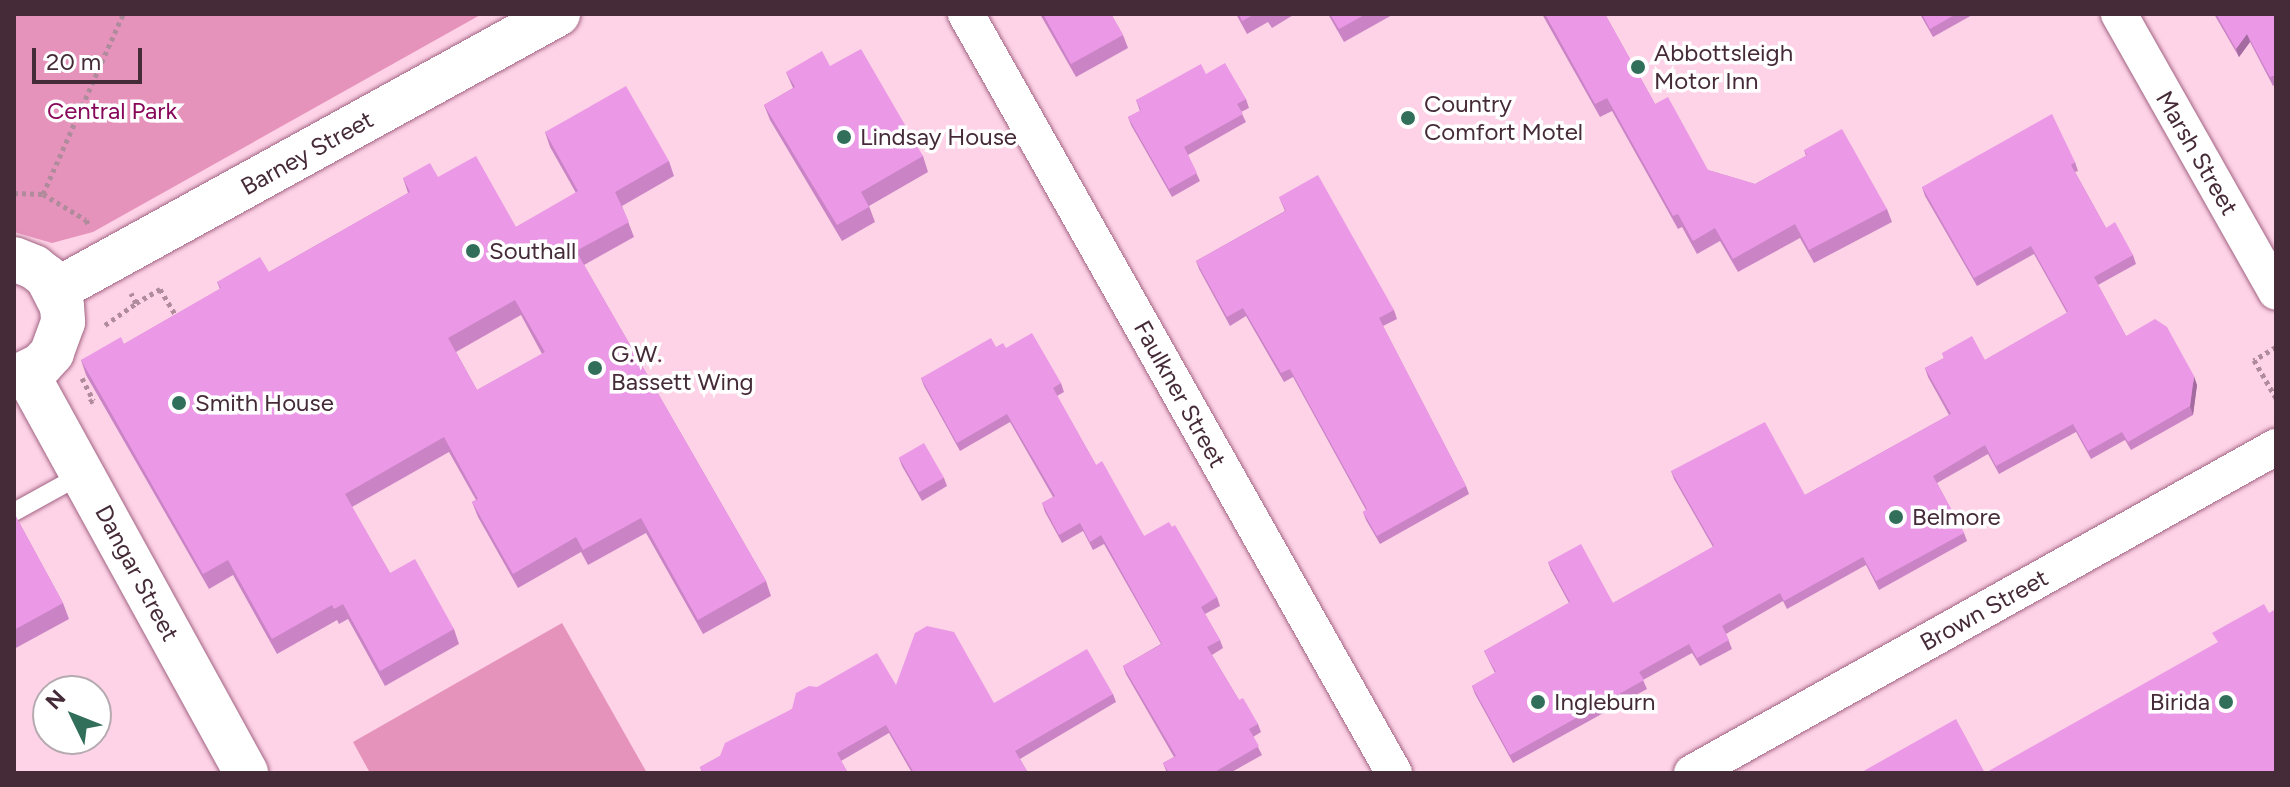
<!DOCTYPE html>
<style>
body{margin:0}
#map{position:relative;width:2290px;height:787px;overflow:hidden;background:#fed3e7;font-family:Figtree,sans-serif}
div>[style]{position:absolute}
[style*='--x']{left:calc(var(--x)*1px);top:calc(var(--y)*1px);width:calc(var(--w)*1px);rotate:calc(var(--a)*1deg)}
.green>*{inset:0;background:#e693bc}
.path>*{height:5px;margin-top:-2.5px;transform-origin:0;background:repeating-linear-gradient(90deg,#b08b9c 0 4px,transparent 0 8px)}
.roads{filter:drop-shadow(0 0 2px #a16382) drop-shadow(0 0 2px #a16382)}
.service>*{height:18px;margin:-9px;padding:0 9px;transform-origin:9px;border-radius:9px;background:#fff}
.minor>*{height:36px;margin:-18px;padding:0 18px;transform-origin:18px;border-radius:18px;background:#fff}
.primary>*{height:44px;margin:-22px;padding:0 22px;transform-origin:22px;border-radius:22px;background:#fff}
.wall>*{inset:0;background:#ca84c6}
.shaded-wall>*{inset:0;background:#a46ba1}
.building>*{inset:0;background:#eb99e6;transform-origin:0 0}
.dots>*{width:22px;height:22px;translate:-50% -50%;box-sizing:border-box;border:4px solid #fff;border-radius:50%}
span{translate:-50% -50%;white-space:nowrap;text-align:center;line-height:1.15;-webkit-text-stroke:7px #fff;paint-order:stroke}
.poi-label{font-size:24px;color:#452a37}
.left{translate:0 -50%;text-align:left}
.right{translate:-100% -50%;text-align:right}
.park-label{font-size:24px;color:#87075a}
.street-label{font-size:24px;color:#452a37}
.frame{position:absolute;inset:0;border:16px solid #452a37;pointer-events:none}
.north{position:absolute;left:32px;top:675px;width:80px;height:80px;box-sizing:border-box;background:#fff;border:2px solid #b5aaaf;border-radius:50%;rotate:313deg;font-size:22px;font-weight:700;line-height:32px;text-align:center;color:#452a37}
.north::after{content:'';display:block;margin:auto;width:28px;height:36px;background:#326f5a;clip-path:polygon(50% 0,100% 100%,50% 72%,0 100%)}
.scale{position:absolute;left:32px;top:48px;width:110px;height:36px;box-sizing:border-box;border:4px solid #452a37;border-top:0;padding-left:10px;font-size:24px;line-height:28px;white-space:nowrap;color:#452a37;-webkit-text-stroke:6px #fff;paint-order:stroke}
</style>
<div id="map">
<div class="green">
<div style="clip-path:polygon(14px 14px,482px 14px,93px 232px,52px 243px,14px 232px)"></div>
<div style="clip-path:polygon(562px 623px,647px 773px,370px 773px,353px 742px)"></div>
</div>
<div class="path">
<div style="--x:14;--y:193;--w:29;--a:2"></div>
<div style="--x:43;--y:194;--w:50;--a:31.2"></div>
<div style="--x:86;--y:220;--w:8;--a:60"></div>
<div style="--x:43;--y:194;--w:197;--a:-66"></div>
<div style="--x:136;--y:303;--w:28;--a:-30"></div>
<div style="--x:160;--y:289;--w:35;--a:59"></div>
<div style="--x:105;--y:325;--w:38;--a:-35"></div>
<div style="--x:136;--y:303;--w:11;--a:-117"></div>
<div style="--x:2276;--y:347;--w:26;--a:149"></div>
<div style="--x:2254;--y:360;--w:44;--a:59.9"></div>
<div style="--x:82;--y:378;--w:25;--a:63"></div>
<div style="--x:93;--y:400;--w:6;--a:149"></div>
</div>
<div class="roads">
<div class="service">
<div style="--x:14;--y:512;--w:77;--a:-28.9"></div>
</div>
<div class="minor">
<div style="--x:966;--y:14;--w:871;--a:60.58"></div>
<div style="--x:2119;--y:14;--w:319;--a:60.5"></div>
<div style="--x:1692;--y:773;--w:669;--a:-29.17"></div>
</div>
<div class="primary">
<div style="--x:14;--y:259;--w:22;--a:22"></div>
<div style="--x:34;--y:267;--w:16;--a:38"></div>
<div style="--x:47;--y:277;--w:33;--a:63"></div>
<div style="--x:62;--y:306;--w:16;--a:86"></div>
<div style="--x:63;--y:322;--w:33;--a:110"></div>
<div style="--x:52;--y:353;--w:16;--a:133"></div>
<div style="--x:41;--y:365;--w:30;--a:154"></div>
<div style="--x:56;--y:290;--w:573;--a:-28.8"></div>
<div style="--x:27;--y:374;--w:455;--a:61.2"></div>
</div>
</div>
<div class="wall">
<div style="clip-path:polygon(1040px 14px,1111px 14px,1123px 35px,1128px 48px,1076px 77px)"></div>
<div style="clip-path:polygon(1236px 14px,1295px 14px,1272px 28px,1268px 22px,1247px 34px)"></div>
<div style="clip-path:polygon(1328px 14px,1394px 14px,1344px 42px)"></div>
<div style="clip-path:polygon(1542px 14px,1605px 14px,1655px 104px,1708px 170px,1755px 184px,1806px 156px,1804px 150px,1887px 209px,1892px 222px,1814px 263px,1800px 238px,1738px 272px,1720px 241px,1697px 254px,1682px 227px,1678px 229px,1612px 111px,1600px 117px)"></div>
<div style="clip-path:polygon(1920px 14px,1974px 14px,1933px 37px)"></div>
<div style="clip-path:polygon(2214px 14px,2276px 14px,2276px 84px,2273px 86px,2250px 42px,2239px 57px)"></div>
<div style="clip-path:polygon(786px 72px,923px 156px,928px 172px,869px 206px,875px 222px,842px 241px,770px 120px,764px 105px,793px 88px)"></div>
<div style="clip-path:polygon(1206px 74px,1246px 99px,1249px 108px,1241px 112px,1246px 122px,1188px 155px,1200px 181px,1172px 197px,1131px 125px,1128px 117px,1140px 111px,1136px 100px)"></div>
<div style="clip-path:polygon(evenodd,545px 132px,669px 161px,674px 176px,622px 206px,634px 237px,584px 265px,766px 581px,771px 596px,703px 634px,646px 533px,588px 565px,581px 552px,518px 588px,478px 517px,472px 502px,476px 500px,449px 452px,352px 507px,390px 573px,454px 629px,459px 644px,385px 686px,348px 619px,339px 624px,337px 620px,277px 654px,233px 575px,209px 589px,86px 375px,81px 360px,124px 344px,220px 289px,217px 282px,269px 272px,408px 193px,403px 178px,438px 177px,516px 227px,576px 193px,550px 147px,545px 132px,521px 315px,542px 354px,477px 390px,456px 352px,521px 315px)"></div>
<div style="clip-path:polygon(2075px 162px,2078px 171px,2075px 172px,2106px 228px,2133px 255px,2136px 264px,2098px 285px,2126px 336px,2197px 385px,2193px 415px,2131px 450px,2125px 440px,2091px 459px,2076px 432px,1999px 474px,1988px 454px,1937px 483px,1964px 533px,1967px 541px,1879px 590px,1866px 565px,1787px 609px,1783px 601px,1726px 634px,1732px 649px,1700px 666px,1692px 653px,1643px 680px,1647px 689px,1513px 763px,1475px 694px,1472px 686px,1495px 673px,1484px 651px,1569px 603px,1551px 570px,1548px 562px,1613px 603px,1713px 547px,1674px 479px,1671px 471px,1805px 495px,1949px 415px,1928px 377px,1925px 368px,1944px 358px,1942px 353px,1985px 360px,2067px 313px,2034px 254px,1977px 286px,1925px 196px,1922px 187px)"></div>
<div style="clip-path:polygon(1279px 197px,1394px 310px,1397px 319px,1383px 326px,1466px 486px,1469px 494px,1380px 544px,1366px 520px,1363px 512px,1366px 510px,1293px 377px,1284px 382px,1246px 316px,1230px 326px,1199px 269px,1196px 261px,1285px 211px)"></div>
<div style="clip-path:polygon(996px 347px,1006px 348px,1061px 383px,1064px 392px,1057px 396px,1096px 465px,1144px 536px,1217px 597px,1220px 606px,1205px 614px,1220px 640px,1223px 648px,1212px 655px,1239px 700px,1258px 724px,1261px 732px,1253px 737px,1262px 755px,1230px 773px,1167px 773px,1163px 763px,1174px 757px,1126px 674px,1123px 666px,1161px 644px,1104px 544px,1093px 550px,1083px 531px,1062px 543px,1045px 512px,1042px 503px,1053px 497px,1010px 422px,960px 451px,924px 386px,921px 378px)"></div>
<div style="clip-path:polygon(899px 458px,944px 478px,947px 486px,922px 501px,902px 466px)"></div>
<div style="clip-path:polygon(14px 513px,63px 603px,69px 619px,14px 649px)"></div>
<div style="clip-path:polygon(896px 685px,994px 703px,1113px 694px,1116px 702px,1020px 759px,1028px 773px,912px 773px,889px 733px,841px 761px,848px 773px,702px 773px,700px 767px,720px 756px,792px 709px,817px 687px)"></div>
</div>
<div class="shaded-wall">
<div style="clip-path:polygon(2247px 34px,2250px 42px,2239px 57px,2236px 49px)"></div>
<div style="clip-path:polygon(2194px 376px,2197px 385px,2193px 415px,2190px 406px)"></div>
</div>
<div class="building">
<div style="clip-path:polygon(1043px 14px,1111px 14px,1123px 35px,1071px 64px)"></div>
<div style="clip-path:polygon(1239px 14px,1255px 14px,1242px 21px)"></div>
<div style="clip-path:polygon(1330px 14px,1366px 14px,1339px 29px)"></div>
<div style="clip-path:polygon(1545px 14px,1605px 14px,1655px 104px,1668px 97px,1708px 170px,1755px 184px,1807px 155px,1804px 150px,1842px 129px,1887px 209px,1809px 250px,1795px 224px,1733px 259px,1715px 228px,1693px 241px,1678px 214px,1673px 216px,1607px 98px,1595px 104px)"></div>
<div style="clip-path:polygon(1922px 14px,1956px 14px,1930px 29px)"></div>
<div style="clip-path:polygon(2216px 14px,2276px 14px,2276px 75px,2270px 77px,2247px 34px,2236px 49px)"></div>
<div style="clip-path:polygon(861px 49px,923px 156px,861px 192px,869px 207px,837px 225px,764px 105px,795px 87px,786px 72px,822px 51px,830px 66px)"></div>
<div style="clip-path:polygon(1225px 63px,1246px 99px,1237px 104px,1243px 114px,1184px 147px,1197px 173px,1169px 189px,1128px 117px,1141px 110px,1136px 100px,1201px 64px,1206px 74px)"></div>
<div style="clip-path:polygon(evenodd,626px 86px,669px 161px,615px 192px,629px 222px,576px 251px,766px 581px,698px 620px,641px 518px,583px 550px,576px 537px,513px 574px,472px 502px,478px 499px,444px 437px,345px 494px,390px 573px,415px 559px,454px 629px,380px 671px,343px 604px,334px 609px,332px 605px,272px 639px,228px 560px,203px 574px,81px 360px,121px 337px,124px 344px,221px 288px,217px 282px,260px 257px,269px 272px,410px 192px,403px 178px,430px 163px,438px 177px,476px 156px,516px 227px,578px 191px,545px 132px,626px 86px,515px 300px,545px 352px,477px 390px,448px 338px,515px 300px)"></div>
<div style="clip-path:polygon(2052px 114px,2075px 162px,2071px 165px,2106px 228px,2115px 222px,2133px 255px,2094px 277px,2126px 336px,2155px 319px,2167px 327px,2194px 376px,2190px 406px,2128px 442px,2122px 432px,2088px 451px,2073px 424px,1996px 466px,1985px 445px,1933px 476px,1964px 533px,1876px 581px,1863px 557px,1784px 601px,1780px 593px,1722px 626px,1729px 640px,1697px 658px,1689px 644px,1639px 672px,1644px 680px,1510px 755px,1472px 686px,1496px 672px,1484px 651px,1570px 602px,1548px 562px,1581px 544px,1613px 603px,1714px 546px,1671px 471px,1765px 422px,1805px 495px,1951px 414px,1925px 368px,1944px 358px,1942px 353px,1972px 336px,1985px 360px,2068px 312px,2031px 246px,1974px 278px,1922px 187px)"></div>
<div style="clip-path:polygon(1318px 175px,1394px 310px,1379px 318px,1466px 486px,1377px 536px,1363px 512px,1367px 509px,1290px 369px,1281px 373px,1243px 308px,1227px 317px,1196px 261px,1286px 211px,1279px 197px)"></div>
<div style="clip-path:polygon(1032px 333px,1061px 383px,1053px 388px,1096px 465px,1102px 461px,1144px 536px,1169px 522px,1172px 527px,1175px 525px,1217px 597px,1201px 607px,1220px 640px,1207px 647px,1239px 700px,1243px 698px,1258px 724px,1249px 729px,1259px 746px,1213px 773px,1169px 773px,1163px 763px,1176px 756px,1123px 666px,1162px 644px,1101px 535px,1090px 542px,1080px 523px,1059px 535px,1042px 503px,1055px 496px,1007px 414px,957px 443px,921px 378px,991px 338px,996px 347px,1003px 343px,1006px 348px)"></div>
<div style="left:924px;top:443px;width:40px;height:29px;rotate:60deg"></div>
<div style="clip-path:polygon(14px 513px,63px 603px,14px 630px)"></div>
<div style="clip-path:polygon(2264px 604px,2269px 613px,2276px 609px,2276px 773px,1860px 773px,1956px 719px,1985px 773px,2218px 642px,2212px 633px)"></div>
<div style="clip-path:polygon(927px 626px,954px 632px,994px 703px,1087px 649px,1113px 694px,1015px 751px,1028px 773px,914px 773px,886px 725px,837px 753px,848px 773px,703px 773px,700px 767px,720px 756px,725px 743px,792px 709px,796px 693px,809px 686px,817px 687px,877px 653px,896px 685px,915px 633px)"></div>
</div>
<div class="dots">
<div style="left:1638px;top:67px;background:#326f5a"></div>
<div style="left:1408px;top:118px;background:#326f5a"></div>
<div style="left:844px;top:137px;background:#326f5a"></div>
<div style="left:473px;top:251px;background:#326f5a"></div>
<div style="left:595px;top:368px;background:#326f5a"></div>
<div style="left:179px;top:403px;background:#326f5a"></div>
<div style="left:1896px;top:517px;background:#326f5a"></div>
<div style="left:1538px;top:702px;background:#326f5a"></div>
<div style="left:2226px;top:702px;background:#326f5a"></div>
</div>
<div class="poi-label">
<span class="left" style="left:1654px;top:67px">Abbottsleigh<br>Motor Inn</span>
<span class="left" style="left:1424px;top:118px">Country<br>Comfort Motel</span>
<span class="left" style="left:860px;top:137px">Lindsay House</span>
<span class="left" style="left:489px;top:251px">Southall</span>
<span class="left" style="left:611px;top:368px">G.W.<br>Bassett Wing</span>
<span class="left" style="left:195px;top:403px">Smith House</span>
<span class="left" style="left:1912px;top:517px">Belmore</span>
<span class="left" style="left:1554px;top:702px">Ingleburn</span>
<span class="right" style="left:2210px;top:702px">Birida</span>
</div>
<div class="park-label">
<span style="left:112px;top:111px">Central Park</span>
</div>
<div class="street-label">
<span style="left:307px;top:153px;rotate:-29deg">Barney Street</span>
<span style="left:2197px;top:153px;rotate:60deg">Marsh Street</span>
<span style="left:1180px;top:394px;rotate:61deg">Faulkner Street</span>
<span style="left:137px;top:573px;rotate:62deg">Dangar Street</span>
<span style="left:1984px;top:610px;rotate:-29deg">Brown Street</span>
</div>
<div class="frame"></div>
<div class="north">N</div>
<div class="scale">20 m</div>
</div>
